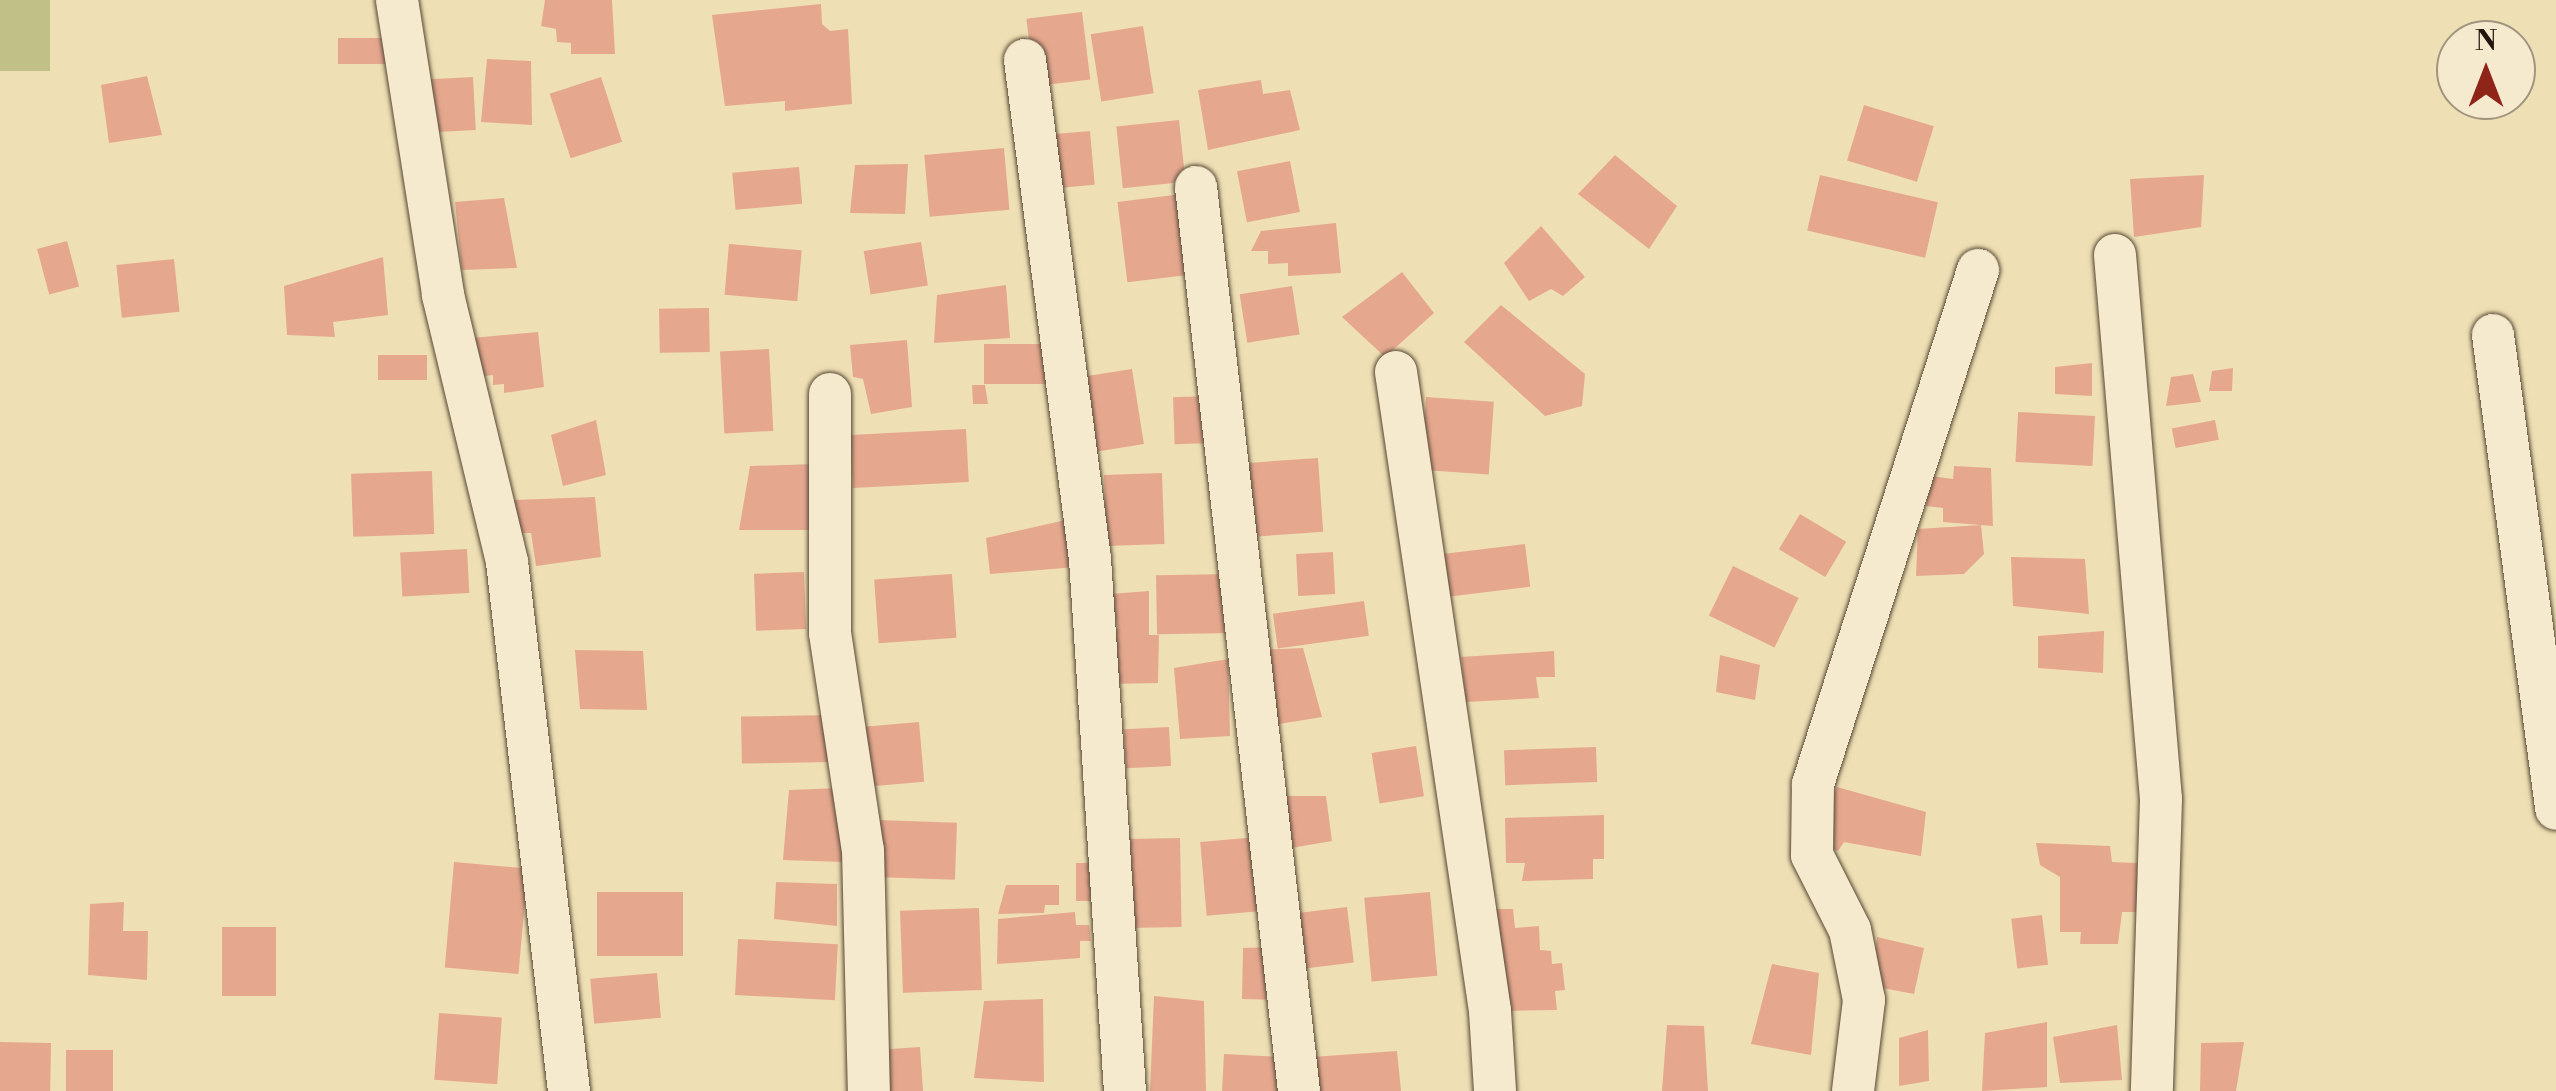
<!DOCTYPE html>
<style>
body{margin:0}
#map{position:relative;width:2556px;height:1091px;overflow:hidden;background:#efdfb4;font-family:"Libre Bodoni",serif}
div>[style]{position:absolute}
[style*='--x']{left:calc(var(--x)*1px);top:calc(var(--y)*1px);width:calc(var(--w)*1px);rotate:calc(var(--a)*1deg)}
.green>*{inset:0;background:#c1c087;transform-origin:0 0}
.building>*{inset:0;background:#e5a88f;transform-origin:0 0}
.roads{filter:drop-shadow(0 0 2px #564834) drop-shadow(0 0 2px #564834)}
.street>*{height:42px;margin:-21px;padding:0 21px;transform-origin:21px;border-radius:21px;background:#f5eace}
span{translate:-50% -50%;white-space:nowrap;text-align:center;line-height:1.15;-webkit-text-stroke:8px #f5eace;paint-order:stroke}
.north{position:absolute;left:2436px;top:20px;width:100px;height:100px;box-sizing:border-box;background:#f5eace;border:2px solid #a19580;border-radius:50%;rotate:0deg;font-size:28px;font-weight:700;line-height:40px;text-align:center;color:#23150a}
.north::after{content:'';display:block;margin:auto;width:35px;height:45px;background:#8f2418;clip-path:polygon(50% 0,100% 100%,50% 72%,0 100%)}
</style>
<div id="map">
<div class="green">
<div style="left:0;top:0;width:50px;height:71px"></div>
</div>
<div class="building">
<div style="clip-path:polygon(545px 0,612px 0,615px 54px,571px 54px,571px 43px,557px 42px,556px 29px,541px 26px)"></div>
<div style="clip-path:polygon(821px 4px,822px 24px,830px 31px,848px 29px,852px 104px,785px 111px,785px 101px,725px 106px,712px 15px)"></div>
<div style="left:1082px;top:12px;width:68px;height:56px;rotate:83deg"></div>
<div style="left:1143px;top:26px;width:68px;height:53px;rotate:81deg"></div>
<div style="left:397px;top:38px;width:26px;height:59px;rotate:90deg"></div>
<div style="clip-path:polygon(487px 59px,531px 61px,532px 125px,481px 122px)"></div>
<div style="clip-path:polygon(147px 76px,162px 135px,109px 143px,101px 85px)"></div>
<div style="left:473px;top:77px;width:53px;height:43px;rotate:87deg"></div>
<div style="left:601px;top:77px;width:68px;height:54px;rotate:72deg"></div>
<div style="clip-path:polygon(1261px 80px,1263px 94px,1290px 90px,1300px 130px,1208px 150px,1198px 90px)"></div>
<div style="left:1864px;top:105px;width:73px;height:58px;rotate:17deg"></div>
<div style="left:1179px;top:120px;width:62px;height:63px;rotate:84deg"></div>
<div style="left:1090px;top:131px;width:54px;height:47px;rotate:85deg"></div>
<div style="left:1004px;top:148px;width:62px;height:80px;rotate:85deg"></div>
<div style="clip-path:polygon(1615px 155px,1677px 206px,1649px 249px,1578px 194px)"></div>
<div style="left:1290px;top:161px;width:52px;height:54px;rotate:79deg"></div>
<div style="clip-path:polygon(908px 164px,905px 214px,850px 213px,855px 165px)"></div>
<div style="left:799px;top:167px;width:37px;height:67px;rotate:85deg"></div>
<div style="left:1820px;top:175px;width:121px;height:57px;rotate:13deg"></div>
<div style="clip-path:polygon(2204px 175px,2201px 227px,2134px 237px,2130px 179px)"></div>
<div style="left:1182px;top:194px;width:81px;height:65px;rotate:83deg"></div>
<div style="clip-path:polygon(504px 198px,517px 268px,462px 270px,455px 202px)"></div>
<div style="clip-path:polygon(1336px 223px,1341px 273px,1288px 276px,1288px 263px,1268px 264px,1268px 251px,1251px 251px,1261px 231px)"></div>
<div style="clip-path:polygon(1541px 226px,1585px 277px,1563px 296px,1551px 289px,1529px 301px,1504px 263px)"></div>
<div style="left:67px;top:241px;width:47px;height:31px;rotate:75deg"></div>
<div style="left:921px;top:242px;width:44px;height:58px;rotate:81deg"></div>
<div style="left:729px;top:244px;width:73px;height:51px;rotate:5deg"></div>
<div style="clip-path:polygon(383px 257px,388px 315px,333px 322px,335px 337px,287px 335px,284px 286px)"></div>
<div style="left:174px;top:259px;width:53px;height:58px;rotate:84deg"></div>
<div style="clip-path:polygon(1402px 272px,1434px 313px,1385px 357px,1342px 317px)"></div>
<div style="clip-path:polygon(1006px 285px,1010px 338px,934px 343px,937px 295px)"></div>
<div style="left:1292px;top:286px;width:49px;height:53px;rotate:81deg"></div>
<div style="clip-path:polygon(1501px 305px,1585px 374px,1582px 406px,1545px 416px,1464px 342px)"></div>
<div style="left:709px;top:308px;width:44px;height:50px;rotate:89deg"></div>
<div style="clip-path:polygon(538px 332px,544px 387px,504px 393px,504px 384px,493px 385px,493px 375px,477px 377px,472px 338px)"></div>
<div style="clip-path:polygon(907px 340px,912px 407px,871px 414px,863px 379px,853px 377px,850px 345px)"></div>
<div style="left:1048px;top:344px;width:40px;height:64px;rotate:90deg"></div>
<div style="left:769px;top:349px;width:82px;height:49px;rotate:87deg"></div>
<div style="left:427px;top:355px;width:25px;height:49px;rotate:90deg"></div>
<div style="clip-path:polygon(2092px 363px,2092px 396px,2055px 394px,2055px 367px)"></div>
<div style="clip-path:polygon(2233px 368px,2232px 391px,2209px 391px,2212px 371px)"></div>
<div style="left:1132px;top:369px;width:76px;height:50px;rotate:81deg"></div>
<div style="clip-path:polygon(2193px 374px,2201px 402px,2166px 406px,2171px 377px)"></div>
<div style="clip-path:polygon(972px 385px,985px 385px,988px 404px,973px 404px)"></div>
<div style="left:1211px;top:396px;width:47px;height:38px;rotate:88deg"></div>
<div style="left:1426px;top:397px;width:68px;height:73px;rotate:4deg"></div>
<div style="left:2095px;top:416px;width:50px;height:77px;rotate:93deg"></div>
<div style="clip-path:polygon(596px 420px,606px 475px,563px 486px,551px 435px)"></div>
<div style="left:2215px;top:420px;width:20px;height:44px;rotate:79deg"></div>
<div style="left:966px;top:429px;width:53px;height:116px;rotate:87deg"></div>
<div style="left:1318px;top:458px;width:74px;height:70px;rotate:86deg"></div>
<div style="clip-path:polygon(815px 464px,817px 530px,739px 530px,750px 466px)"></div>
<div style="clip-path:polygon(1954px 466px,1991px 468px,1993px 526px,1943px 522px,1943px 508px,1926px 506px,1931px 476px,1953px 479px)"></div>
<div style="left:432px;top:471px;width:63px;height:81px;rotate:88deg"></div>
<div style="left:1162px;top:473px;width:71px;height:58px;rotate:88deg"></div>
<div style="clip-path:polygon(595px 497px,601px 557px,536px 566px,531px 533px,513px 533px,514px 500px)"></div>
<div style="left:1800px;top:514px;width:54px;height:41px;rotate:31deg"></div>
<div style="clip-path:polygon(1070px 519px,1076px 567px,990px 574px,986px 538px)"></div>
<div style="clip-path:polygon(1981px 525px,1984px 554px,1964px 574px,1916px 576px,1918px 529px)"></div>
<div style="left:1525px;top:544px;width:43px;height:87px;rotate:83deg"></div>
<div style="left:467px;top:549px;width:44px;height:67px;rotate:87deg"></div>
<div style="left:1333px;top:552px;width:42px;height:37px;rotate:87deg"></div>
<div style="clip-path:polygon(2011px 557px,2085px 559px,2089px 614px,2013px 606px)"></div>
<div style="left:1733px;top:566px;width:73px;height:55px;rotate:26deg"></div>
<div style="left:804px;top:572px;width:57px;height:50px;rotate:88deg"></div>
<div style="left:952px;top:574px;width:64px;height:78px;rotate:86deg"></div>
<div style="left:1233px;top:574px;width:59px;height:77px;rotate:89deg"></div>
<div style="clip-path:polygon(1149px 591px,1149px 635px,1159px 635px,1158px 683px,1109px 684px,1108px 629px,1118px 629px,1110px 594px)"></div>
<div style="left:1364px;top:601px;width:35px;height:92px;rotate:82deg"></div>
<div style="clip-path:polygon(2104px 631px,2103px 673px,2038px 668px,2038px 636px)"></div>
<div style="clip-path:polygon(1303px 648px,1322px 717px,1273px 725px,1260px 650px)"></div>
<div style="clip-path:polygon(575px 650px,643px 651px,647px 710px,580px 709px)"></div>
<div style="clip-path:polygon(1554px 651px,1555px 677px,1536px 677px,1539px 698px,1466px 702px,1461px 657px)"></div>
<div style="clip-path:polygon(1720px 655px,1760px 665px,1755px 700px,1716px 692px)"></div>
<div style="clip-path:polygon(1228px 659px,1230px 736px,1180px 739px,1174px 668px)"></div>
<div style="left:831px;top:715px;width:47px;height:90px;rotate:89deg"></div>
<div style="left:919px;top:722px;width:60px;height:64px;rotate:85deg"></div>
<div style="left:1169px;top:727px;width:39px;height:45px;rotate:87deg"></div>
<div style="left:1416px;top:746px;width:51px;height:45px;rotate:81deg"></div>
<div style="left:1596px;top:747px;width:35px;height:92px;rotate:88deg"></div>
<div style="clip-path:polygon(1837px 787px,1926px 812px,1921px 856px,1844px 842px,1838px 851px,1825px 844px,1823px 819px)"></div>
<div style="clip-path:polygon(840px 788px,843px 862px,783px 860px,789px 790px)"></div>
<div style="clip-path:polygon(1277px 796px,1326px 796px,1332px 841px,1285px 849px)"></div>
<div style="clip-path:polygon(1604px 815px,1604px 859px,1593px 859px,1593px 879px,1522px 881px,1525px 863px,1506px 863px,1505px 818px)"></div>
<div style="left:877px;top:820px;width:80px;height:57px;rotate:2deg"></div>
<div style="left:1258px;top:837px;width:74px;height:58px;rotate:85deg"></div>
<div style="left:1180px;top:838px;width:89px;height:52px;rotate:89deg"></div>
<div style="clip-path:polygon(2036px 843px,2110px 846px,2112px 862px,2137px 863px,2139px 912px,2122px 912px,2118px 944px,2080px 944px,2081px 932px,2060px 932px,2060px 877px,2040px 865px)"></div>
<div style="left:454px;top:862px;width:74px;height:106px;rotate:5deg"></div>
<div style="left:1076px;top:863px;width:31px;height:38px"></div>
<div style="clip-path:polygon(776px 882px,837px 884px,837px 926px,774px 919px)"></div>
<div style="clip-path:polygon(1006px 885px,1059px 885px,1059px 905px,1045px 905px,1044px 913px,998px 914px)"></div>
<div style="left:597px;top:892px;width:86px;height:64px"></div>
<div style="left:1430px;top:892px;width:84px;height:66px;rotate:85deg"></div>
<div style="clip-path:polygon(124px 902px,123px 931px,148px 931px,147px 980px,88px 975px,90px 904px)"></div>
<div style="left:1347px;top:907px;width:56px;height:55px;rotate:83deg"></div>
<div style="left:979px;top:908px;width:82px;height:79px;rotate:88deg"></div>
<div style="clip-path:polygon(1491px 909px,1513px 909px,1515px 928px,1539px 926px,1540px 950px,1551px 951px,1552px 964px,1562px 963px,1565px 990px,1555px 991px,1557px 1010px,1498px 1011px)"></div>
<div style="clip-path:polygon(1075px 912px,1076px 925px,1089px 925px,1091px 941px,1080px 941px,1080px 958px,997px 964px,998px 919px)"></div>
<div style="left:2042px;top:915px;width:50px;height:31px;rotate:83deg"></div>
<div style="left:222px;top:927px;width:54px;height:69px"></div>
<div style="clip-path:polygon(1877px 937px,1924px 948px,1914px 994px,1872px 986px)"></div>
<div style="left:738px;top:939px;width:100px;height:56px;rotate:3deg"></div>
<div style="clip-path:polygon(1275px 947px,1278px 1000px,1242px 999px,1243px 948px)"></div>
<div style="clip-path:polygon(1772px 964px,1819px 973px,1811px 1055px,1751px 1044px)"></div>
<div style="left:657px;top:973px;width:45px;height:67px;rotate:85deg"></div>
<div style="clip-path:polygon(1154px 996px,1204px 1001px,1206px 1091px,1150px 1091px)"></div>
<div style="clip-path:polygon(1043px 999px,1044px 1082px,974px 1078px,984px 1001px)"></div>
<div style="left:439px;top:1013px;width:63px;height:67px;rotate:4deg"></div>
<div style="clip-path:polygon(2047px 1022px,2047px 1087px,1982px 1091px,1985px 1033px)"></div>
<div style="clip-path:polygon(1667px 1025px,1704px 1026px,1708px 1091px,1662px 1091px)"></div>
<div style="clip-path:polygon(2117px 1025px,2122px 1080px,2060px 1083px,2053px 1037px)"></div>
<div style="clip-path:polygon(1928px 1030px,1929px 1081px,1899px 1086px,1899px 1038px)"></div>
<div style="left:0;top:1042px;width:51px;height:49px;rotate:1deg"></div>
<div style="clip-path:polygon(2244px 1042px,2236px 1091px,2200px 1091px,2201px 1043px)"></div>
<div style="left:920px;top:1047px;width:44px;height:33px;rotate:86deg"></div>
<div style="left:66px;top:1050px;width:47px;height:41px"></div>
<div style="clip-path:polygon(1397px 1051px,1401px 1091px,1315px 1091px,1312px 1057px)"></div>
<div style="left:1224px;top:1054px;width:66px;height:37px;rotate:3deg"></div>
</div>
<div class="roads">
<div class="street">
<div style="--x:397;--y:0;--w:299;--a:81.1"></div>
<div style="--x:443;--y:295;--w:275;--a:76.5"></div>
<div style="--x:507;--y:562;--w:533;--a:83.32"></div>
<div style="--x:1025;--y:60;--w:503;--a:82.58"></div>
<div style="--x:1090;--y:559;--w:533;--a:86.24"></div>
<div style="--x:1196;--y:187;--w:910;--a:83.5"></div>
<div style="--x:2115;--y:255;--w:546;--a:85.17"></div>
<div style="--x:2161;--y:799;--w:292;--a:91.8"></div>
<div style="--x:2493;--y:335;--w:478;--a:82.4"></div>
<div style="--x:1396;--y:372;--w:646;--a:81.63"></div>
<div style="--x:1490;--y:1011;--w:80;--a:86.4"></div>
<div style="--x:830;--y:394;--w:239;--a:90"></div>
<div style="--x:830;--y:633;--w:219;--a:81.4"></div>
<div style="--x:863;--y:850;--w:241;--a:88.6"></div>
<div style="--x:1853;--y:1091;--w:92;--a:-83.1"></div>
<div style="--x:1864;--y:1000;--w:71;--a:-101.3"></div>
<div style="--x:1850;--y:930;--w:84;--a:-116.9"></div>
<div style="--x:1812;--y:855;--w:71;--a:-89.2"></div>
<div style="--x:1813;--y:784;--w:540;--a:-72.2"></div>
</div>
</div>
<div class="north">N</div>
</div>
